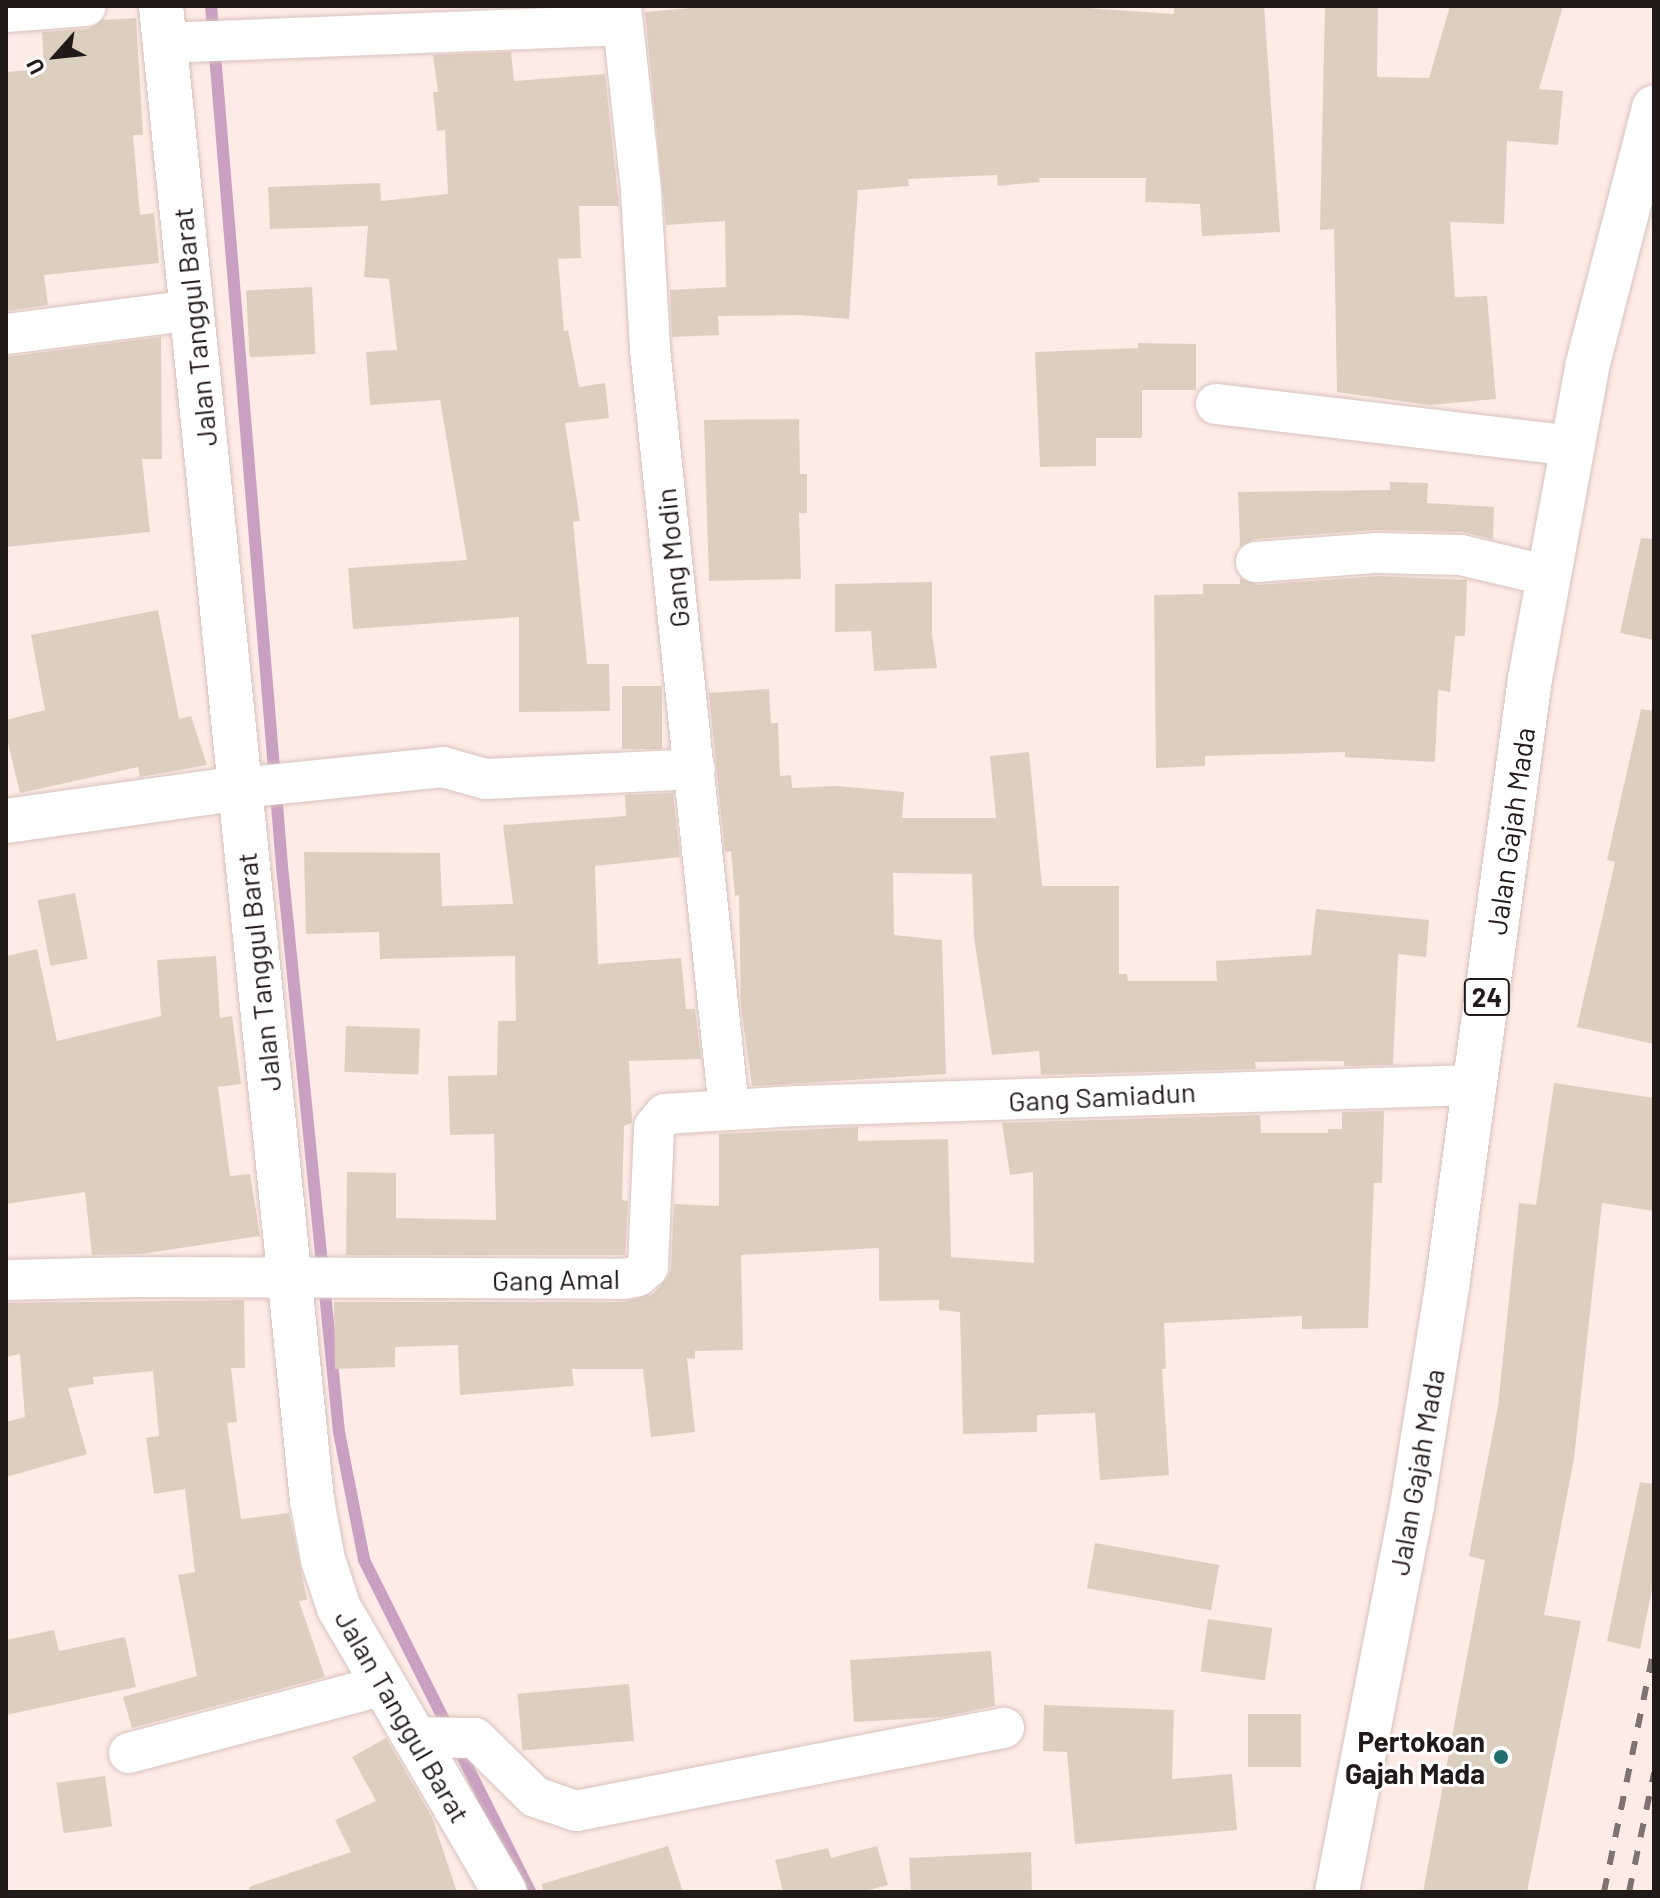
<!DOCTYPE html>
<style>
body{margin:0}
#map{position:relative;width:1660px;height:1898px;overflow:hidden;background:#fdebe6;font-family:Barlow,sans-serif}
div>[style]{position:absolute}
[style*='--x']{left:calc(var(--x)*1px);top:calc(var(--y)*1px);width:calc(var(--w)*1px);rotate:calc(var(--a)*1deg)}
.stream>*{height:12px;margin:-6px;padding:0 6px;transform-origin:6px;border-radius:6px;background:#c9a0c1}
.building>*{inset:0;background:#ddcfc0;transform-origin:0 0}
.roads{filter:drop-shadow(0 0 2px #d7c2bc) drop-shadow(0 0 2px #d7c2bc)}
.street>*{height:40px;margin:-20px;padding:0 20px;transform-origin:20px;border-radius:20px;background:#fff}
.secondary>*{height:44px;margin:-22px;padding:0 22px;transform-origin:22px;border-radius:22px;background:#fff}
.highway>*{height:44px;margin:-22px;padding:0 22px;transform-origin:22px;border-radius:22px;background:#fff}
.rail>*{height:6px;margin-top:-3px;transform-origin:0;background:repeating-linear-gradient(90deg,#7f7370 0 14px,transparent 0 28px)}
.dots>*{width:22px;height:22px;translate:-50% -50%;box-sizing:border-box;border:4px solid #fff;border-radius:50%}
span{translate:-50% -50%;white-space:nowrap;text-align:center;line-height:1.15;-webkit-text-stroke:6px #fff;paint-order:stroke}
.shield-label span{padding:2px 6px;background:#fff;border:2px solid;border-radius:6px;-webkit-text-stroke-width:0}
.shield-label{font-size:26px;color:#221a18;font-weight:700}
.street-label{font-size:28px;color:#221a18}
.poi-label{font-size:28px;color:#221a18;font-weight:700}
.right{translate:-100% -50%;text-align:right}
.frame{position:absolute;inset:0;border:8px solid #221a18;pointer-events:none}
.north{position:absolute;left:16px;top:16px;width:80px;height:80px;-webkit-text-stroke:6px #fff;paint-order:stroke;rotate:243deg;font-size:22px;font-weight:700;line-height:32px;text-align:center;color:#221a18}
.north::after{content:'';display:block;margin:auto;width:28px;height:36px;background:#221a18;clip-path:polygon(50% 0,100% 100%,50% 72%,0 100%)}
</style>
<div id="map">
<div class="stream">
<div style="--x:211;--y:6;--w:863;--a:85.28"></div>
<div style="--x:282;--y:866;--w:569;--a:84.25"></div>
<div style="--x:339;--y:1432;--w:130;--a:78.9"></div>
<div style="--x:364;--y:1560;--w:371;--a:63.4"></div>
</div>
<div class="building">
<div style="clip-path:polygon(714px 6px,1058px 6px,1174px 14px,1174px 6px,1264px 6px,1280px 232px,1202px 236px,1200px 204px,1145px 202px,1146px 178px,1039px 178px,1040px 182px,998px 186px,997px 175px,908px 179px,909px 186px,858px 190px,849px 319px,799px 315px,718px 316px,719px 335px,672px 337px,670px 290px,726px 287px,725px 221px,666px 225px,645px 12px)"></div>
<div style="clip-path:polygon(1325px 6px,1378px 6px,1377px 77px,1429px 78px,1450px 6px,1563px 6px,1539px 89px,1563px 91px,1558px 145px,1507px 141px,1504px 224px,1450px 222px,1455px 297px,1487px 296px,1496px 399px,1429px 405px,1337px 392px,1334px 229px,1320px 230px)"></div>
<div style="clip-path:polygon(136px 18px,143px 135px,133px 135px,140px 215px,154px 213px,159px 263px,44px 275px,48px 305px,6px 311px,6px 72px,44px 69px,42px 32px,88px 29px,103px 20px)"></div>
<div style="clip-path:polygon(511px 52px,514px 81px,605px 74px,619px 206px,579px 206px,581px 258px,558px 259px,564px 331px,568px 330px,579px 387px,605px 383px,609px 418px,565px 423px,580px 521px,573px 522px,587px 664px,609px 664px,610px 711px,519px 712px,519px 617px,353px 629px,348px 568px,467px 560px,440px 400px,370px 405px,366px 352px,397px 350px,389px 279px,364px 277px,368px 226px,270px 229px,268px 187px,380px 183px,381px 201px,448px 194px,445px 130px,437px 131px,433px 92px,438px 92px,433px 55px)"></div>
<div style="left:312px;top:287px;width:67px;height:66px;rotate:87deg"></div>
<div style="clip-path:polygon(161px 337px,162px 459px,142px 459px,150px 532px,6px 547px,6px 357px)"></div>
<div style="clip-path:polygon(1138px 343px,1196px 344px,1196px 390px,1142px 390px,1142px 438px,1096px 438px,1096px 466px,1040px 467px,1035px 352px,1138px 348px)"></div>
<div style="clip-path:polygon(799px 419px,800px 474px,807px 474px,807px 513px,799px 513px,801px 579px,709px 581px,704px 420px)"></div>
<div style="clip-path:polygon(1390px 482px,1428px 483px,1427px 503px,1494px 507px,1493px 539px,1462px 532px,1375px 530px,1254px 539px,1240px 547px,1238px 492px,1390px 490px)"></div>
<div style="clip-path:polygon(1641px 538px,1654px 539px,1654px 640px,1620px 633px)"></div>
<div style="clip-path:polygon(1378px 576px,1467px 580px,1465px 636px,1455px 636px,1450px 692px,1438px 690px,1435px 762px,1345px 757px,1345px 752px,1205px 756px,1205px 766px,1156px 768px,1154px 595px,1203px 594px,1203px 584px,1240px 584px,1240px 578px,1258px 585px)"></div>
<div style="clip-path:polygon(932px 582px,932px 634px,937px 668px,874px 671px,871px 631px,835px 632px,835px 584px)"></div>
<div style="clip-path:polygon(158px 610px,179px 719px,191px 716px,207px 765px,140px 777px,138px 767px,20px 793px,6px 735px,6px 720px,45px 710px,31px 635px)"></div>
<div style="left:622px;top:686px;width:40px;height:63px"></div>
<div style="clip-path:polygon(769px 689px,771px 723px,778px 723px,780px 776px,791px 775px,792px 788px,837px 786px,904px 792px,902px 818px,996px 818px,990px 756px,1029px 752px,1042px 886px,1119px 886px,1119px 974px,1127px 974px,1128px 981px,1217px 981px,1216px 961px,1311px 955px,1316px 909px,1429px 920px,1426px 957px,1398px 954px,1393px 1065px,1344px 1066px,1344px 1061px,1255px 1062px,1256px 1069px,1041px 1075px,1039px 1051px,992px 1055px,974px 938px,972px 874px,893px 873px,894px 935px,942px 940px,946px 1074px,752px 1086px,741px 1007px,739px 895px,735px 896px,731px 851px,725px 852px,709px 693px)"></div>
<div style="clip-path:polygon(1641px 709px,1654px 711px,1654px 1044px,1577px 1027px,1615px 862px,1607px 860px)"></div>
<div style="clip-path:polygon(673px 793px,680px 857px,595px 866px,598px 964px,681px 958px,686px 1009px,695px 1009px,701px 1059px,629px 1061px,632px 1123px,624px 1126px,622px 1200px,628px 1201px,625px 1255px,346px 1255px,347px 1172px,396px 1173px,396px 1218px,496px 1220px,494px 1134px,450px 1135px,448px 1076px,497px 1075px,498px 1021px,516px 1021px,515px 956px,380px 959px,379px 932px,306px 934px,304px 852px,440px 853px,442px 906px,513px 904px,503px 825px,626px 816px,625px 795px)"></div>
<div style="left:75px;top:893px;width:67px;height:38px;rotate:79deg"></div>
<div style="clip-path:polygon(37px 949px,57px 1041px,161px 1016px,157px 960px,216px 956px,220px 1018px,232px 1016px,241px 1084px,218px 1087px,230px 1176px,250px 1174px,260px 1236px,141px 1254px,92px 1255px,85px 1192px,6px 1204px,6px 956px)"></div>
<div style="left:346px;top:1026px;width:74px;height:46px;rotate:2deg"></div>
<div style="clip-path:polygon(1554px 1083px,1654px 1098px,1654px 1211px,1602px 1203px,1574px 1459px,1544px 1615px,1581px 1621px,1527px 1892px,1423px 1892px,1485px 1560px,1469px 1556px,1498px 1406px,1519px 1203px,1536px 1205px)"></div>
<div style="clip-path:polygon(1384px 1111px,1382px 1183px,1374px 1183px,1368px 1328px,1302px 1329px,1302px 1316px,1164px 1323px,1166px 1369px,1162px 1369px,1169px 1475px,1100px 1480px,1095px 1413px,1037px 1415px,1037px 1432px,963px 1434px,960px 1312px,939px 1310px,939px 1300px,879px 1301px,879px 1248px,741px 1255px,743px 1350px,695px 1351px,695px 1359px,687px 1358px,695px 1432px,651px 1437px,643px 1369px,572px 1369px,574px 1386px,460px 1395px,458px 1345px,395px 1347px,395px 1367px,335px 1369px,334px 1302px,624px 1302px,653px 1294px,668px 1277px,671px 1269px,674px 1204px,719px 1206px,719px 1134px,858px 1127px,858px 1141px,948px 1139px,951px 1257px,1034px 1263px,1033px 1172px,1010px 1175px,1002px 1123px,1260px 1115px,1261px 1133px,1328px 1133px,1328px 1129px,1342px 1129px,1342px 1112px)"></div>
<div style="clip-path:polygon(244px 1300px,245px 1368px,231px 1368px,237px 1422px,227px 1423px,241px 1519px,289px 1513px,307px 1600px,299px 1601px,325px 1677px,132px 1728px,123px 1697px,197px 1676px,178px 1575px,195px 1572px,185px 1489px,154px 1494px,146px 1438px,159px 1436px,153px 1371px,93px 1377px,94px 1384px,68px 1388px,87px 1454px,6px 1477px,6px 1422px,25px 1417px,20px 1354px,6px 1357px,6px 1303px)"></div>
<div style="clip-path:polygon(1640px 1482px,1654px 1484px,1654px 1579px,1640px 1649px,1607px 1641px)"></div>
<div style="left:1095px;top:1543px;width:126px;height:46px;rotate:10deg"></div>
<div style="left:1208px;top:1619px;width:65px;height:53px;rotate:8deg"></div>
<div style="clip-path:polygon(54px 1630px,59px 1651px,125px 1637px,136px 1687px,6px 1715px,6px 1640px)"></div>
<div style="clip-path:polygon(991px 1651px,995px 1706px,941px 1717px,854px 1722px,850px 1660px)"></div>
<div style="left:629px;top:1684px;width:57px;height:112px;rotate:85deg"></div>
<div style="clip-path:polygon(1044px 1705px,1174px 1710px,1172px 1779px,1232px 1774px,1237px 1830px,1075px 1844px,1067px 1752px,1043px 1751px)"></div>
<div style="left:1248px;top:1714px;width:53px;height:53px"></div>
<div style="clip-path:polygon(386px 1738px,432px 1817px,457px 1892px,250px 1892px,249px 1887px,351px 1852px,335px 1820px,376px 1801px,352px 1757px)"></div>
<div style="left:105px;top:1776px;width:51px;height:49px;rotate:82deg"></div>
<div style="clip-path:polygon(668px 1846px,683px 1892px,543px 1892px,542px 1884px)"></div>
<div style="clip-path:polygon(877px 1846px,888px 1885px,861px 1892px,783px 1892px,775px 1860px,828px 1848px,831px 1858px)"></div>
<div style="clip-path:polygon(1031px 1852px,1032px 1892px,911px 1892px,909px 1858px)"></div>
</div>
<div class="roads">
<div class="street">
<div style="--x:621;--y:6;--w:186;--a:83.8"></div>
<div style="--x:641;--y:191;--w:158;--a:86.7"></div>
<div style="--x:650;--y:349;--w:765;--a:84.07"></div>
<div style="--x:6;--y:12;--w:80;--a:-4.3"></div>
<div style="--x:163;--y:43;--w:460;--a:-2.2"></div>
<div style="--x:6;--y:334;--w:189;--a:-7.3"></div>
<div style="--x:1216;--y:404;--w:358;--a:6.7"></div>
<div style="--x:1256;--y:562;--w:121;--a:-4.3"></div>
<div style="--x:1377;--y:553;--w:84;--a:1.4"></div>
<div style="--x:1461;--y:555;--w:90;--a:13.4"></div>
<div style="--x:240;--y:788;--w:204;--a:-5.9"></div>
<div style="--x:443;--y:767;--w:44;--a:15.9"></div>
<div style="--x:485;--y:779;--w:210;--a:-2.7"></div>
<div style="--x:6;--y:1280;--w:129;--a:-1.3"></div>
<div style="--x:135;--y:1277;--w:489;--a:0.2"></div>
<div style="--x:624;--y:1279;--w:14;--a:-12"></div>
<div style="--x:638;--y:1276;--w:13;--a:-42"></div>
<div style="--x:648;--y:1267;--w:140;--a:-87.5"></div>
<div style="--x:654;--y:1127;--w:17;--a:-50"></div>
<div style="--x:665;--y:1114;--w:131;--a:-3.5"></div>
<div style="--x:796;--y:1106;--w:679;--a:-1.77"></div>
<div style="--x:413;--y:1737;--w:62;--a:0.9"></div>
<div style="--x:475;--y:1738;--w:84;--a:44.5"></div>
<div style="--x:535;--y:1797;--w:43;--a:18.9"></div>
<div style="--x:576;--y:1811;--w:436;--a:-11"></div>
<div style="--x:129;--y:1753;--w:264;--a:-14.9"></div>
</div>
<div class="secondary">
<div style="--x:161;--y:6;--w:1502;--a:84.23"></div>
<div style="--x:312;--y:1500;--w:61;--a:79.6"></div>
<div style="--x:323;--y:1560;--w:51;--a:71.6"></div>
<div style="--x:339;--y:1608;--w:329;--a:59.7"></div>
<div style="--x:6;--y:821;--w:236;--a:-8"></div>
</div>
<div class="highway">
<div style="--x:1337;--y:1892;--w:393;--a:-79"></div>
<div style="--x:1412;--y:1506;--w:222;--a:-80.9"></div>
<div style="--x:1447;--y:1287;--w:614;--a:-82.23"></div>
<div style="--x:1530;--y:679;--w:317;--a:-79.6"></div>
<div style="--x:1587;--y:367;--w:268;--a:-75.5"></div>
</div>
</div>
<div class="rail">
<div style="--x:1604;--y:1892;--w:248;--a:-78.4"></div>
<div style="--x:1629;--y:1892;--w:122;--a:-78.1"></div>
</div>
<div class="dots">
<div style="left:1501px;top:1757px;background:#246f70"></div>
</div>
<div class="shield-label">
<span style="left:1487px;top:997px">24</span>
</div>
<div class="street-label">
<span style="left:194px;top:327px;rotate:-96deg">Jalan Tanggul Barat</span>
<span style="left:672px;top:558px;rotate:-96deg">Gang Modin</span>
<span style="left:1510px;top:831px;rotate:-82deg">Jalan Gajah Mada</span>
<span style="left:258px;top:972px;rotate:-96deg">Jalan Tanggul Barat</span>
<span style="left:1102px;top:1096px;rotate:-3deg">Gang Samiadun</span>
<span style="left:556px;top:1279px;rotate:-1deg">Gang Amal</span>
<span style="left:1416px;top:1472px;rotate:-80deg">Jalan Gajah Mada</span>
<span style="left:403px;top:1716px;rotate:60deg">Jalan Tanggul Barat</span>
</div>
<div class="poi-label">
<span class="right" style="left:1485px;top:1757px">Pertokoan<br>Gajah Mada</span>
</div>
<div class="frame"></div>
<div class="north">U</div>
</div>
